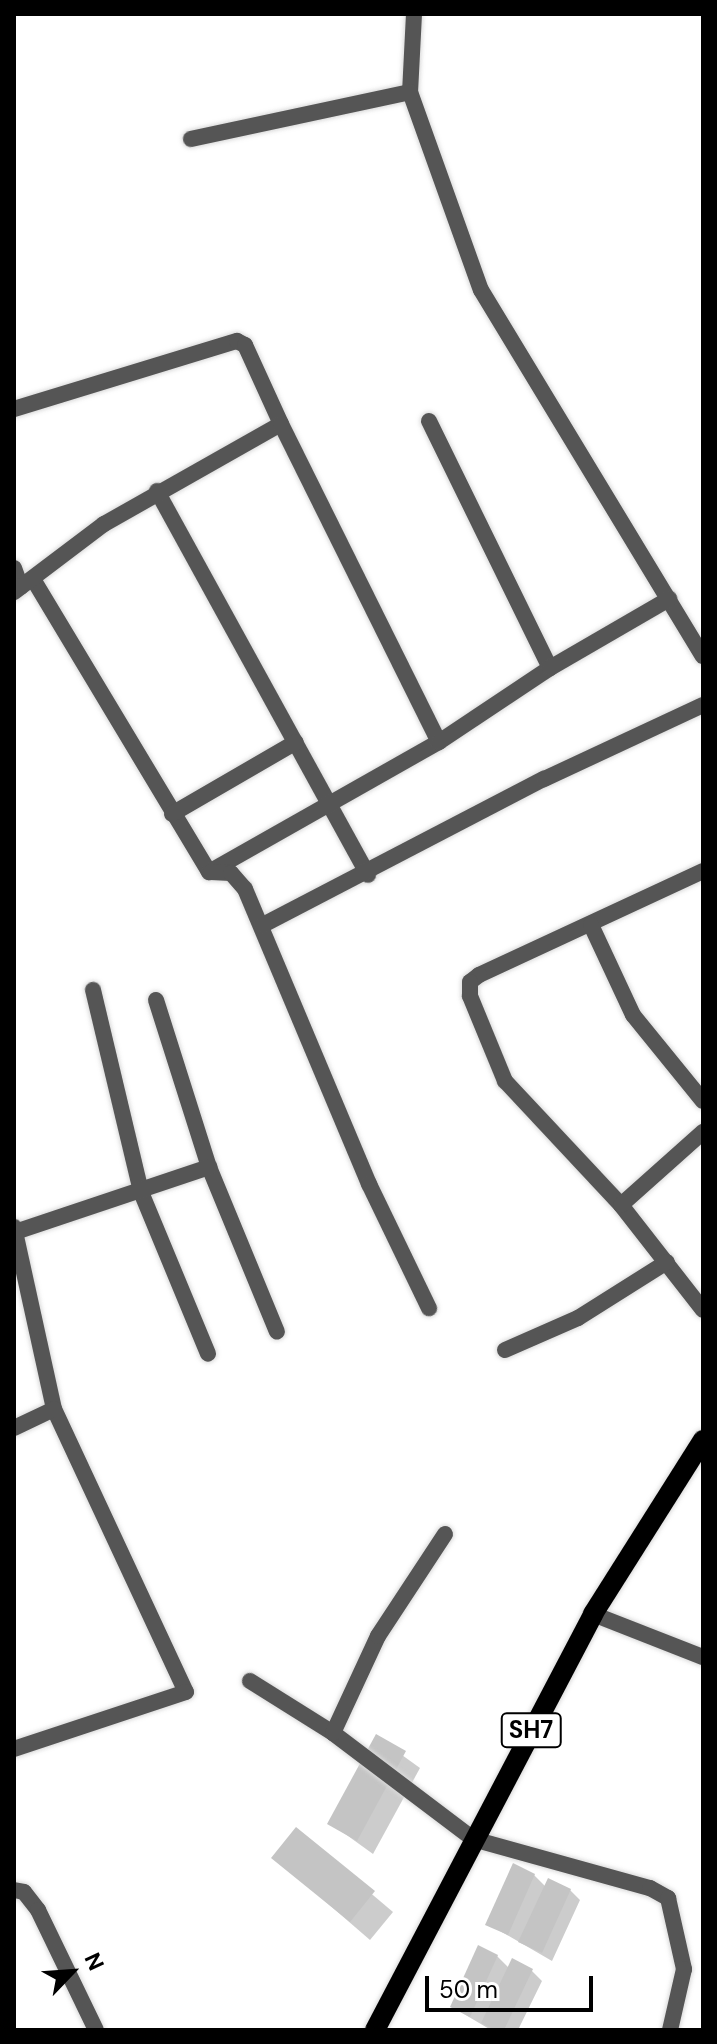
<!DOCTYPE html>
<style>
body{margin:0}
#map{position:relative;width:717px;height:2044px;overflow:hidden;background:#fff;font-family:"DM Sans",sans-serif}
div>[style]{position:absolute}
.shadow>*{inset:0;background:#0003}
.building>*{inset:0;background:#c4c4c4}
.roads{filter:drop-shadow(0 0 2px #dbdbdb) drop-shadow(0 0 2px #dbdbdb)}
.street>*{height:16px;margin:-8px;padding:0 8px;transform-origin:8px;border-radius:8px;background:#555}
.primary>*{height:20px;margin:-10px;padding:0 10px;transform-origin:10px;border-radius:10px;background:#000}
span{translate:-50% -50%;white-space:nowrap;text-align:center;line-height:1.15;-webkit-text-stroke:6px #fff;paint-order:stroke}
.shield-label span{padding:2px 6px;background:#fff;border:2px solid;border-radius:6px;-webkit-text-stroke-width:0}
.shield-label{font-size:24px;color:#000;font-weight:700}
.frame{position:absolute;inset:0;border:16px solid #000;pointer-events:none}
.north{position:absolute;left:32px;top:1932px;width:80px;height:80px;-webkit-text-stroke:6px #fff;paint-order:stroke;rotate:65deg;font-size:22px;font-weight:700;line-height:32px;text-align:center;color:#000}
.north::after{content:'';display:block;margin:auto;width:28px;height:36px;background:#000;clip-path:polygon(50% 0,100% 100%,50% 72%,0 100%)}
.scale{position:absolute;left:425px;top:1976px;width:168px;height:36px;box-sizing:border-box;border:4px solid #000;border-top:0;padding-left:10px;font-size:24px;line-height:28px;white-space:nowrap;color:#000;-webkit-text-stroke:6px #fff;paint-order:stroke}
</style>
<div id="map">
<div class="shadow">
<i style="clip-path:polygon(377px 1737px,420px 1768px,373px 1854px,330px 1823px)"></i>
<i style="clip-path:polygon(296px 1830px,393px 1912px,370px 1940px,274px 1857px)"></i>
<i style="clip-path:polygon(534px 1875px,546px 1887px,570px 1890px,580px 1900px,552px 1961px,488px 1924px)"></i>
<i style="clip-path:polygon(497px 1956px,509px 1968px,532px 1971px,542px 1981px,518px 2030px,491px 2030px,452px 2007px)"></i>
</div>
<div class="building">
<i style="clip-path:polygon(376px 1734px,406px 1751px,357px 1841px,327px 1824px)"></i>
<i style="clip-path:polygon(296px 1827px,375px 1891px,350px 1922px,271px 1858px)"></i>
<i style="clip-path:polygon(513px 1863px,535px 1874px,508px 1935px,485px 1925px)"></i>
<i style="clip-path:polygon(548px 1878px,571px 1889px,542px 1953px,518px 1942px)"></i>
<i style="clip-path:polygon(478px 1945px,498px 1955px,470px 2017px,450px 2007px)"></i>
<i style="clip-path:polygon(512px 1958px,533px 1969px,504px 2030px,495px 2030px,481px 2023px)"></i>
</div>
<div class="roads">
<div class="street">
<i style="left:414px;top:14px;width:78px;rotate:92.9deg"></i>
<i style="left:410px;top:92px;width:210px;rotate:70.3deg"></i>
<i style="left:481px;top:290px;width:428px;rotate:58.8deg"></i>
<i style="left:191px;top:139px;width:224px;rotate:-12.1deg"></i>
<i style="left:14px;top:409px;width:233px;rotate:-17deg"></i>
<i style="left:237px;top:341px;width:9px;rotate:27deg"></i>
<i style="left:245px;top:345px;width:87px;rotate:65.5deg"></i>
<i style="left:429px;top:421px;width:275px;rotate:63.9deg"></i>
<i style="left:157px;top:491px;width:438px;rotate:61.2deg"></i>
<i style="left:14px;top:568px;width:20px;rotate:70deg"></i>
<i style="left:33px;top:579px;width:342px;rotate:59deg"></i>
<i style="left:209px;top:872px;width:264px;rotate:-29.5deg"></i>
<i style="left:14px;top:592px;width:113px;rotate:-37.1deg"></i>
<i style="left:104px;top:524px;width:203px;rotate:-29.5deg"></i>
<i style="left:281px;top:424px;width:355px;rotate:63.6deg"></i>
<i style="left:439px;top:742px;width:133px;rotate:-33.7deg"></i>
<i style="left:550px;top:668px;width:138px;rotate:-30.1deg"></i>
<i style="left:172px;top:814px;width:143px;rotate:-30.1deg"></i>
<i style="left:703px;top:871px;width:247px;rotate:155.1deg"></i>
<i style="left:479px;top:975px;width:11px;rotate:142deg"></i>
<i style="left:470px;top:982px;width:14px;rotate:90deg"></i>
<i style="left:470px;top:996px;width:92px;rotate:67.6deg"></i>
<i style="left:505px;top:1081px;width:170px;rotate:46.9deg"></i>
<i style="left:621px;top:1205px;width:133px;rotate:52deg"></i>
<i style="left:211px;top:872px;width:20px;rotate:3deg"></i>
<i style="left:231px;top:873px;width:21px;rotate:49deg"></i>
<i style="left:245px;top:889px;width:320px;rotate:67.2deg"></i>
<i style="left:369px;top:1184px;width:138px;rotate:64.2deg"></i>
<i style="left:263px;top:925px;width:317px;rotate:-27.5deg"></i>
<i style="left:544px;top:779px;width:175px;rotate:-25deg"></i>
<i style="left:591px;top:925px;width:99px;rotate:65deg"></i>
<i style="left:633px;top:1015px;width:111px;rotate:50.9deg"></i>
<i style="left:93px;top:990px;width:208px;rotate:76.6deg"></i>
<i style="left:141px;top:1192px;width:175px;rotate:67.5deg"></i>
<i style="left:156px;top:1000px;width:175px;rotate:72.4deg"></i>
<i style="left:209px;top:1167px;width:178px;rotate:67.6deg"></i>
<i style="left:621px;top:1205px;width:110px;rotate:-41.7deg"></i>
<i style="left:14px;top:1227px;width:186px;rotate:77.6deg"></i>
<i style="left:54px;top:1409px;width:312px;rotate:65deg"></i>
<i style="left:186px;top:1692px;width:181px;rotate:161.7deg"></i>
<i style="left:15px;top:1232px;width:205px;rotate:-18.5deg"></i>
<i style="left:505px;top:1350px;width:80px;rotate:-23.7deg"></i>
<i style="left:578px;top:1318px;width:105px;rotate:-32.2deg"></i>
<i style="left:14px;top:1428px;width:44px;rotate:-25.4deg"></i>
<i style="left:593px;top:1614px;width:118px;rotate:21.4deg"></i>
<i style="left:250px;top:1681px;width:98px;rotate:32.1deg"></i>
<i style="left:333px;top:1733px;width:176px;rotate:37.1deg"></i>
<i style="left:473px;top:1839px;width:184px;rotate:15.5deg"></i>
<i style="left:650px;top:1888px;width:21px;rotate:29deg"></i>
<i style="left:668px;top:1898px;width:73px;rotate:77.3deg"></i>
<i style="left:684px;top:1969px;width:63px;rotate:102.9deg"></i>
<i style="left:333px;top:1733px;width:107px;rotate:-65.1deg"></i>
<i style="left:378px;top:1636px;width:122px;rotate:-56.7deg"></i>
<i style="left:14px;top:1890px;width:10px;rotate:11deg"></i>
<i style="left:24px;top:1892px;width:23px;rotate:52deg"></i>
<i style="left:38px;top:1910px;width:133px;rotate:64.2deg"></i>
</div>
<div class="primary">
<i style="left:375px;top:2030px;width:470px;rotate:-62.3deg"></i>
<i style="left:593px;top:1614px;width:206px;rotate:-57.7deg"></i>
</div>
</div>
<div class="shield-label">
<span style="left:531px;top:1730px">SH7</span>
</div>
<div class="frame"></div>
<div class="north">N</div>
<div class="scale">50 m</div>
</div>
